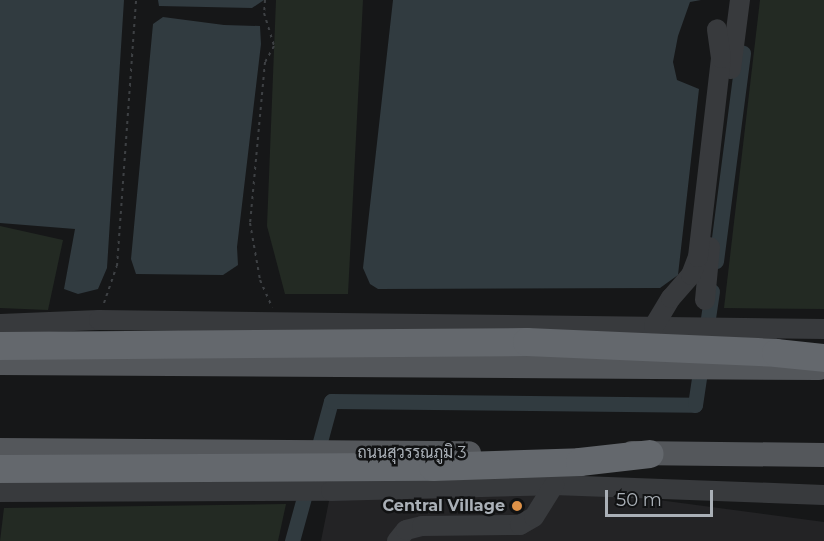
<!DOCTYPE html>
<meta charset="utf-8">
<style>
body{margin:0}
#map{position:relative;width:824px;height:541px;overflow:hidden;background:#161718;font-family:Montserrat,Sarabun,sans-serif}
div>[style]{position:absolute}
.built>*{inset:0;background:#232325}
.green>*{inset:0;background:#232a23}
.water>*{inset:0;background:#313b40}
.canal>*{height:15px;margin:-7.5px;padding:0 7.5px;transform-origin:7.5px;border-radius:7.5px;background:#313b40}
.path>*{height:2px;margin-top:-1px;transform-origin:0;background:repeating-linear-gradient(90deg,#3e4144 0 3px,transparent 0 7.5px)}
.minor>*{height:20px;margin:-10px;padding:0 10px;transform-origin:10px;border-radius:10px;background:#383a3d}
.major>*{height:24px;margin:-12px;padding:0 12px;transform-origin:12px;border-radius:12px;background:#54575b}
.highway>*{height:28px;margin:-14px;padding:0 14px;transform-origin:14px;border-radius:14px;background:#64686d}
.dots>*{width:16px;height:16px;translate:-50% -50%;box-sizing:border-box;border:3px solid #111213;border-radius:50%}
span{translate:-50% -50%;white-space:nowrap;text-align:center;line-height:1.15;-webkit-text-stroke:5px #111213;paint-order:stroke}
.street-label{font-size:16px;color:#aab0b7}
.poi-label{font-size:16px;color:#aab0b7;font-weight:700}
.right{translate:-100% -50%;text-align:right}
.scale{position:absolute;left:605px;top:490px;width:108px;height:27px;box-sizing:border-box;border:3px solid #aab0b7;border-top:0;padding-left:8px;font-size:18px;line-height:21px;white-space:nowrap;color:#aab0b7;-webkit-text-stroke:4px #111213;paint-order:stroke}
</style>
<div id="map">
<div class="built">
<i style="clip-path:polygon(546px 485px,824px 522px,824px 541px,321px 541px,331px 491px)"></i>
</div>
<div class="green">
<i style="clip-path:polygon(276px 0,363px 0,348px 294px,285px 294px,267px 226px)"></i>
<i style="clip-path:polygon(760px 0,824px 0,824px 309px,724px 308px)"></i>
<i style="clip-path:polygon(0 226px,63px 240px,48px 310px,0 308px)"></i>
<i style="clip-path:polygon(286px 504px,278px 541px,0 541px,4px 508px)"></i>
</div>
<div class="water">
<i style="clip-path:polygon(0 0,124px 0,107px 268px,98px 289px,78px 294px,64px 289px,75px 229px,0 223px)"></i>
<i style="clip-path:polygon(158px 0,264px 0,252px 8px,159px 6px)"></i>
<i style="clip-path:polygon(393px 0,701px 0,690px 2px,678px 36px,673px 62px,677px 80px,699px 89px,678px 275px,660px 288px,378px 289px,370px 284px,363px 268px)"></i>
<i style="clip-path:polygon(163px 17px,224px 25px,260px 26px,261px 44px,237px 247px,238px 265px,223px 275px,136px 274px,131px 259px,153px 24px)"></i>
</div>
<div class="canal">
<i style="left:716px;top:261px;width:210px;rotate:-82.6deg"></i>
<i style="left:315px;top:460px;width:61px;rotate:-74.8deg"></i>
<i style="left:331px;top:401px;width:364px;rotate:0.6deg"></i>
<i style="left:695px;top:405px;width:115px;rotate:-81.5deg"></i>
<i style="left:292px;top:541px;width:60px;rotate:-74.6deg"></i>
</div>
<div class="path">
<i style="left:265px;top:0;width:13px;rotate:94deg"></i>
<i style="left:264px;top:13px;width:34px;rotate:73deg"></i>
<i style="left:274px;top:46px;width:18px;rotate:119deg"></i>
<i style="left:265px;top:62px;width:162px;rotate:95.3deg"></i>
<i style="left:250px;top:223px;width:58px;rotate:80deg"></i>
<i style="left:260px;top:280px;width:30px;rotate:66deg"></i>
<i style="left:104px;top:303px;width:39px;rotate:-71deg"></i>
<i style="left:117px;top:266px;width:267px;rotate:-85.9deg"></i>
</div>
<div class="minor">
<i style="left:731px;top:69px;width:70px;rotate:-82.6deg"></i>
<i style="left:705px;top:300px;width:53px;rotate:-84.6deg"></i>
<i style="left:0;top:324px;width:99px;rotate:-2.3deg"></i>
<i style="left:99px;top:320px;width:725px;rotate:0.71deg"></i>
<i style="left:654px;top:326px;width:33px;rotate:-59deg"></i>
<i style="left:671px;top:298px;width:30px;rotate:-49deg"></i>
<i style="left:691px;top:275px;width:19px;rotate:-69deg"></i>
<i style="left:698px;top:257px;width:200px;rotate:-83.4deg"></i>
<i style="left:721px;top:58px;width:29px;rotate:-98deg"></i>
<i style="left:0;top:492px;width:331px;rotate:-0.2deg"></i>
<i style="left:331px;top:491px;width:223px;rotate:-1.5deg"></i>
<i style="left:554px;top:485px;width:270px;rotate:2.1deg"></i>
<i style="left:397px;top:541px;width:14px;rotate:-51deg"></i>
<i style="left:406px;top:530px;width:16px;rotate:-14deg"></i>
<i style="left:422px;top:526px;width:98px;rotate:-0.6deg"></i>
<i style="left:520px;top:525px;width:16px;rotate:-30deg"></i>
<i style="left:534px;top:517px;width:38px;rotate:-58deg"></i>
</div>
<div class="major">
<i style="left:0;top:363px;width:819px;rotate:0.35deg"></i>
<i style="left:0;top:450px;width:469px;rotate:0.4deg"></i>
<i style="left:632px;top:453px;width:192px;rotate:0.6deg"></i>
</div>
<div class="highway">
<i style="left:0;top:346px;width:527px;rotate:-0.43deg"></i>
<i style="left:527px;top:342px;width:249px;rotate:2.5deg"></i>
<i style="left:776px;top:353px;width:48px;rotate:5.9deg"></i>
<i style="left:0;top:469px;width:433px;rotate:-0.3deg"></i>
<i style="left:433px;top:467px;width:147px;rotate:-1.9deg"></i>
<i style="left:580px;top:462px;width:70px;rotate:-6.5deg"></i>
</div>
<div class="dots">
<i style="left:517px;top:506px;background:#df9248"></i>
</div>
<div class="street-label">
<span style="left:412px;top:453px">ถนนสุวรรณภูมิ 3</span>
</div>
<div class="poi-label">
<span class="right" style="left:505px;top:506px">Central Village</span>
</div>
<div class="scale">50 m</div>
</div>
